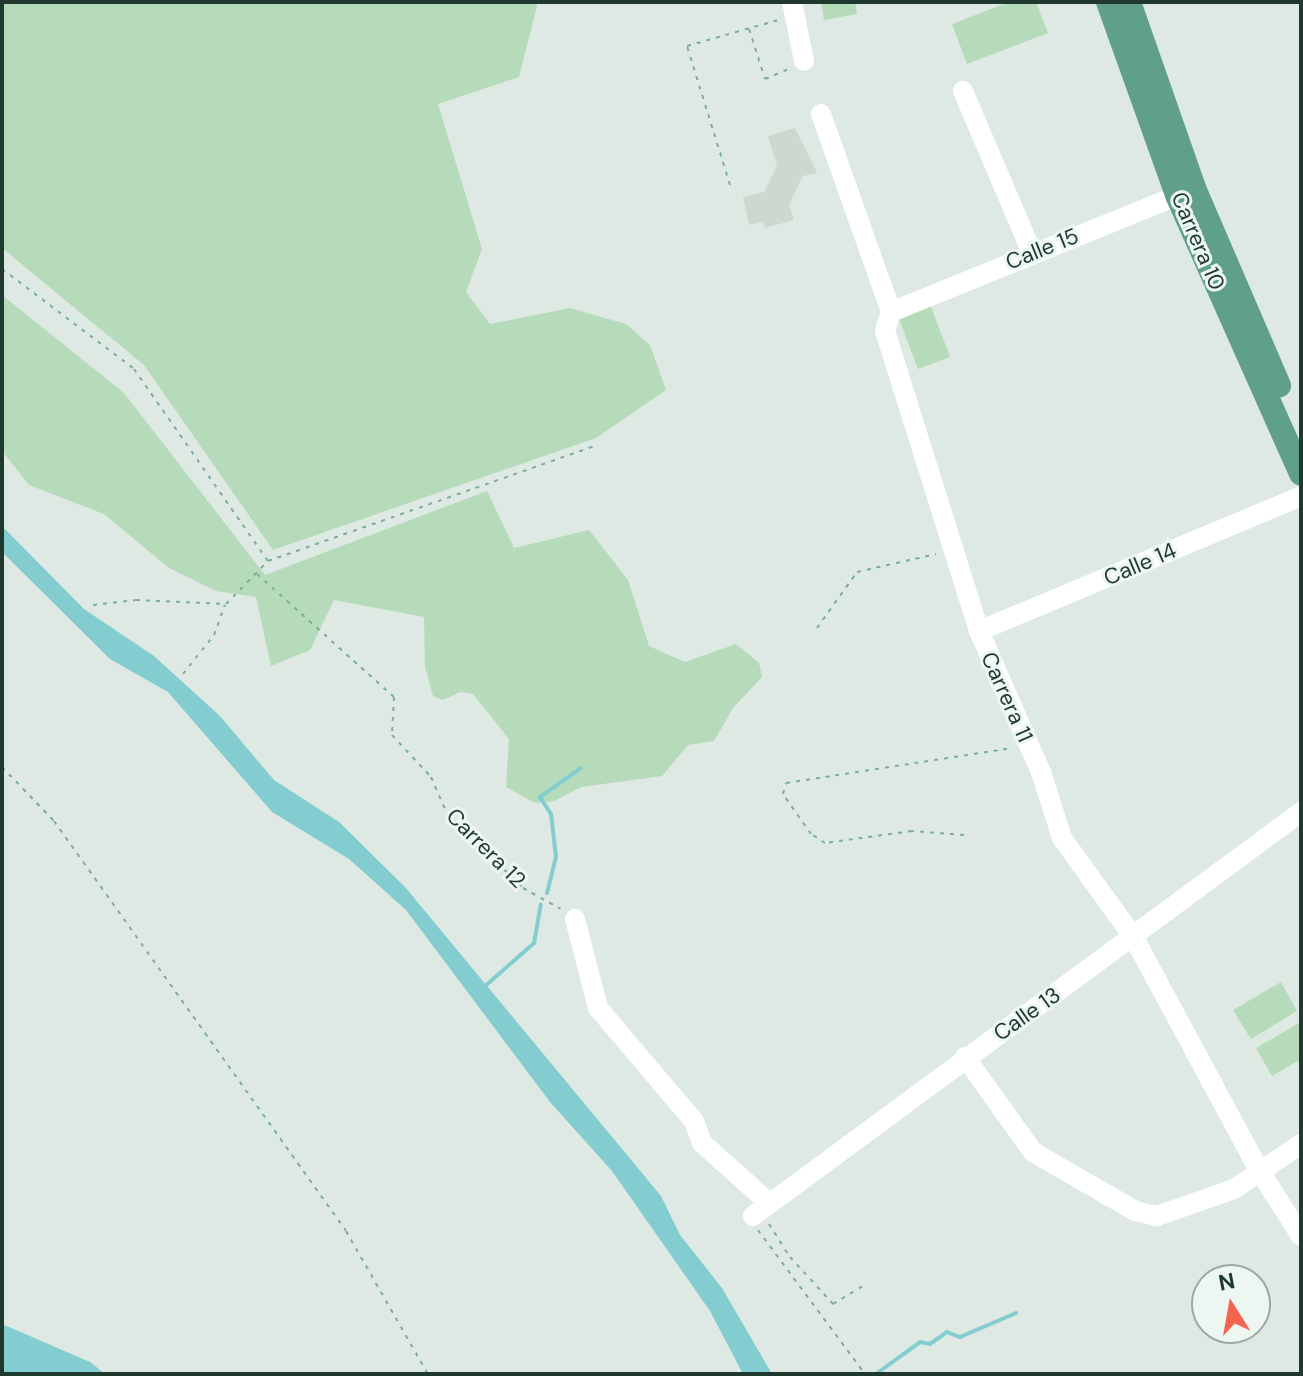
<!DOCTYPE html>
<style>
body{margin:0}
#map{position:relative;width:1303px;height:1376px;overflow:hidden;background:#dde9e2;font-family:"DM Sans",sans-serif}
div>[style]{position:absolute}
.built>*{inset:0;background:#cbd9d1}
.green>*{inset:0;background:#b5dbbb}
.water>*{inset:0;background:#83cdd1}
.stream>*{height:4px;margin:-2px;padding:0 2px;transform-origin:2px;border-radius:2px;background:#83cdd1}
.path>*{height:2px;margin-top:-1px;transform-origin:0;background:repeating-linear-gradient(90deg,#7cae99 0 4px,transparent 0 10px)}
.minor>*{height:20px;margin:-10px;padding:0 10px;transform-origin:10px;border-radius:10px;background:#fff}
.major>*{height:24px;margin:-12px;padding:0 12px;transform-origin:12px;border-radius:12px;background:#60a088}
span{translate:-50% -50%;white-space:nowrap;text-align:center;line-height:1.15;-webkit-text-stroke:6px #edf6f1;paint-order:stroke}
.street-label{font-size:22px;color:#1f392f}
.frame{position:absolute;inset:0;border:4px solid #1f392f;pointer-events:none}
.north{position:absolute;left:1191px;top:1264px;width:80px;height:80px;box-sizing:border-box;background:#edf6f1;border:2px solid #9baaa3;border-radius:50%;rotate:349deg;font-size:22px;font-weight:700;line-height:32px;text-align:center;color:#1f392f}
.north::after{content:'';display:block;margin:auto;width:28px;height:36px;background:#f46550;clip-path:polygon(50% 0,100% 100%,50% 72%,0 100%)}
</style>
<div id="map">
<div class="built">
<i style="clip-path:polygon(795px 128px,817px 173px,803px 176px,789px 205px,794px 220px,765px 228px,763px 222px,749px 225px,743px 197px,764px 192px,777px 166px,768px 136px)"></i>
</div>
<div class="green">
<i style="clip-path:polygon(2px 2px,538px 2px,519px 77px,438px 104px,482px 249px,466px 292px,490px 324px,570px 308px,626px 324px,650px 345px,666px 390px,596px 438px,273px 550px,144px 365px,2px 248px)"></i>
<i style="clip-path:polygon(821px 2px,855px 2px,857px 14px,824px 20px)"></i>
<i style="clip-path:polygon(1009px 2px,1036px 2px,1048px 33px,967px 64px,952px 24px)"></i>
<i style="clip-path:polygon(2px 295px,124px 393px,265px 575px,487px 491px,514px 548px,589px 530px,628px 580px,649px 646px,685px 662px,736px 644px,759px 663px,762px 677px,733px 708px,714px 741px,688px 745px,662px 776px,581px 787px,554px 801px,535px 803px,506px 787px,509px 739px,473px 694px,460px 692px,443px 700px,433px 696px,425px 667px,424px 617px,334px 600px,310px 650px,271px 666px,256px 597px,216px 591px,169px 568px,104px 514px,29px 485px,2px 451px)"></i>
<i style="clip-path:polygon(930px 304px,950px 357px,918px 369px,898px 316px)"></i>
<i style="clip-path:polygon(1281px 982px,1297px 1011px,1251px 1039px,1233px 1010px)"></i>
<i style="clip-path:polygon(1301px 1022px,1301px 1059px,1272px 1076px,1256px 1048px)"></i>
</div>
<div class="water">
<i style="clip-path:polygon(2px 526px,84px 609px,154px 656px,220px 716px,274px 780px,339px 822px,405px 887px,661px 1196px,680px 1235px,722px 1288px,772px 1374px,743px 1374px,710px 1311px,612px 1171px,550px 1102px,406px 910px,349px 859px,272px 812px,168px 692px,110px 659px,2px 552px)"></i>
<i style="clip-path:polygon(2px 1324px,90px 1362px,105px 1374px,2px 1374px)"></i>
</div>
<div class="stream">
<i style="left:547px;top:893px;width:37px;rotate:-76deg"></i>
<i style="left:556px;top:857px;width:43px;rotate:-96.6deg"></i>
<i style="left:551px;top:814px;width:20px;rotate:-123deg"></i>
<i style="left:540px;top:797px;width:50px;rotate:-35.3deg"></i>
<i style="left:484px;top:987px;width:67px;rotate:-41.3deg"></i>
<i style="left:534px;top:943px;width:39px;rotate:-80deg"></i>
<i style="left:876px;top:1374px;width:54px;rotate:-36deg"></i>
<i style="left:920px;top:1342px;width:10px;rotate:11deg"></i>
<i style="left:930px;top:1344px;width:21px;rotate:-35deg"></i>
<i style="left:947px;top:1332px;width:14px;rotate:21deg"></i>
<i style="left:960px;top:1337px;width:61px;rotate:-23.2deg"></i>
</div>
<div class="path">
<i style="left:749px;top:29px;width:52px;rotate:72.3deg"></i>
<i style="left:765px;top:79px;width:25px;rotate:-23deg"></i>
<i style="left:730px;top:185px;width:145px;rotate:-107.2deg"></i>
<i style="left:687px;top:46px;width:95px;rotate:-15.9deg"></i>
<i style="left:2px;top:269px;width:166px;rotate:37.1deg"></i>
<i style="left:134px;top:369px;width:234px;rotate:55.1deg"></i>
<i style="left:268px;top:561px;width:350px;rotate:-19.4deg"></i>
<i style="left:257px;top:574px;width:184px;rotate:41.9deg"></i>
<i style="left:394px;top:697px;width:38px;rotate:93deg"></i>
<i style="left:392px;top:735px;width:57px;rotate:47.1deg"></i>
<i style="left:431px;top:777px;width:40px;rotate:66.6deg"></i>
<i style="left:447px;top:814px;width:106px;rotate:44.2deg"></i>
<i style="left:523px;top:888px;width:43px;rotate:28.9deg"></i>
<i style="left:93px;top:605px;width:43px;rotate:-6.6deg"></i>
<i style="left:136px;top:600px;width:90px;rotate:2.5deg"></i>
<i style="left:226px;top:604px;width:60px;rotate:-45.7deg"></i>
<i style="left:817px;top:628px;width:69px;rotate:-54.5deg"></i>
<i style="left:857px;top:572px;width:81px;rotate:-12.8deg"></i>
<i style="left:183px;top:674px;width:50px;rotate:-51.5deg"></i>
<i style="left:214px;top:635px;width:32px;rotate:-70deg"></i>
<i style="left:2px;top:767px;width:75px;rotate:46.1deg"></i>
<i style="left:54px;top:821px;width:503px;rotate:54.54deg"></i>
<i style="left:346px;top:1231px;width:165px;rotate:60.2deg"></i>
<i style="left:964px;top:835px;width:52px;rotate:-175.6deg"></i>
<i style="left:912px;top:831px;width:88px;rotate:172.1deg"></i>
<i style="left:825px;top:843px;width:17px;rotate:-147deg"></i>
<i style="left:811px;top:834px;width:49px;rotate:-125deg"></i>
<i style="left:783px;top:794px;width:11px;rotate:-75deg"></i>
<i style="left:786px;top:783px;width:229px;rotate:-8.8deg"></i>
<i style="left:769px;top:1224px;width:39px;rotate:58deg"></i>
<i style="left:790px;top:1257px;width:64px;rotate:47.5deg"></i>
<i style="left:833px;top:1304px;width:37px;rotate:-31deg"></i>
<i style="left:758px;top:1230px;width:179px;rotate:53.4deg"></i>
</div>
<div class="minor">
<i style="left:792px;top:2px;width:60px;rotate:78.5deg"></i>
<i style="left:963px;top:91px;width:176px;rotate:66.9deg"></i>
<i style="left:821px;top:114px;width:210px;rotate:70.5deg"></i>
<i style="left:891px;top:312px;width:20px;rotate:108deg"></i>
<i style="left:885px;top:331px;width:314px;rotate:72.6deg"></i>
<i style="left:979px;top:631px;width:154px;rotate:66.3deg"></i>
<i style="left:1041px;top:772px;width:69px;rotate:72.3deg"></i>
<i style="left:1062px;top:838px;width:123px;rotate:54.2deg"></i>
<i style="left:1134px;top:938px;width:264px;rotate:61.7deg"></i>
<i style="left:1259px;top:1170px;width:78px;rotate:57.5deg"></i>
<i style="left:891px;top:312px;width:324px;rotate:-22.1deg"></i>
<i style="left:979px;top:631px;width:349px;rotate:-22.7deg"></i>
<i style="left:575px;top:919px;width:92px;rotate:75.5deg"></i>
<i style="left:598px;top:1008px;width:148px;rotate:49.7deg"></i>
<i style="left:694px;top:1121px;width:23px;rotate:70deg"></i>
<i style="left:702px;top:1143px;width:90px;rotate:41.8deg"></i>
<i style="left:965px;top:1057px;width:117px;rotate:54.4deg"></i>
<i style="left:1033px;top:1152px;width:118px;rotate:30deg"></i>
<i style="left:1135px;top:1211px;width:23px;rotate:13deg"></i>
<i style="left:1157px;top:1216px;width:82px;rotate:-19.3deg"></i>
<i style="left:1234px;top:1189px;width:81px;rotate:-33.9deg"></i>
<i style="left:753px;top:1216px;width:681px;rotate:-36.4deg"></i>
</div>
<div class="major">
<i style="left:1108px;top:2px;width:205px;rotate:70.3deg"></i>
<i style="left:1177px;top:195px;width:305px;rotate:66deg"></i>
<i style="left:1129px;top:2px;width:197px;rotate:70.7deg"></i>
<i style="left:1194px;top:188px;width:215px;rotate:66.7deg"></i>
</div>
<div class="street-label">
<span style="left:1198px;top:241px;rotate:67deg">Carrera 10</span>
<span style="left:1042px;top:249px;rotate:-22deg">Calle 15</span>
<span style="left:1140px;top:564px;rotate:-23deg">Calle 14</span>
<span style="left:1007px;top:697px;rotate:66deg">Carrera 11</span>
<span style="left:486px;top:848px;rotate:45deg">Carrera 12</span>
<span style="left:1027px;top:1014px;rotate:-35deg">Calle 13</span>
</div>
<div class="frame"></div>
<div class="north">N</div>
</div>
